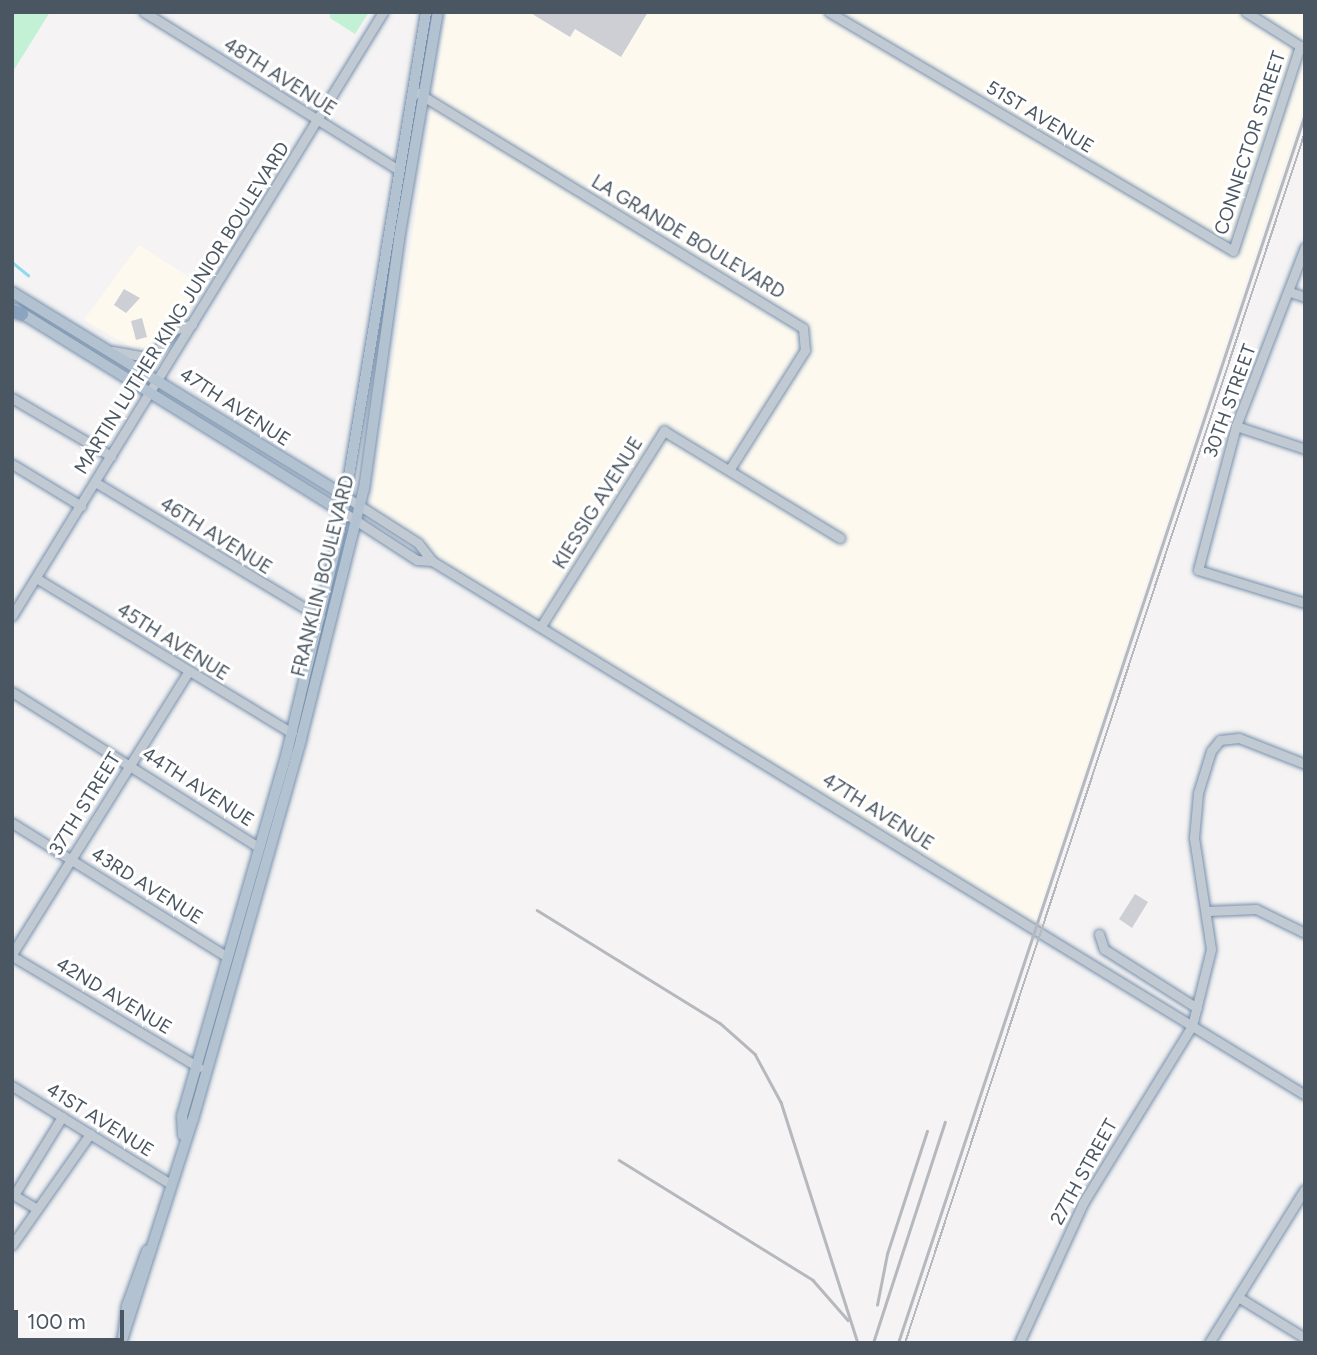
<!DOCTYPE html>
<style>
body{margin:0}
#map{position:relative;width:1317px;height:1355px;overflow:hidden;background:#f5f3f3;font-family:Figtree,sans-serif}
div>[style]{position:absolute}
.commercial>*{inset:0;background:#fdf9ef}
.green>*{inset:0;background:#c3f1d5}
.stream>*{height:2.5px;margin:-1.25px;padding:0 1.25px;transform-origin:1.25px;border-radius:1.25px;background:#90daee}
.building>*{inset:0;background:#cdcfd5}
.roads{filter:drop-shadow(0 0 2px #7690ad) drop-shadow(0 0 2px #7690ad)}
.minor>*{height:9px;margin:-4.5px;padding:0 4.5px;transform-origin:4.5px;border-radius:4.5px;background:#c1cad2}
.major>*{height:10px;margin:-5px;padding:0 5px;transform-origin:5px;border-radius:5px;background:#b3c2d1}
.highway>*{height:12px;margin:-6px;padding:0 6px;transform-origin:6px;border-radius:6px;background:#8ba5c1}
.tram>*{height:2px;margin:-1px;padding:0 1px;transform-origin:1px;border-radius:1px;background:#b5b8bd}
.rail>*{height:2.5px;margin:-1.25px;padding:0 1.25px;transform-origin:1.25px;border-radius:1.25px;background:#b5b8bd}
span{translate:-50% -50%;white-space:nowrap;text-align:center;line-height:1.15;-webkit-text-stroke:6px #fff;paint-order:stroke}
.street-label{font-size:19px;color:#4a5661}
.frame{position:absolute;inset:0;border:14px solid #4a5661;pointer-events:none}
.scale{position:absolute;left:14px;top:1310px;width:110px;height:32px;box-sizing:border-box;border:4px solid #4a5661;border-top:0;padding-left:9px;font-size:21px;line-height:24px;white-space:nowrap;color:#4a5661;-webkit-text-stroke:5px #fff;paint-order:stroke}
</style>
<div id="map">
<div class="commercial">
<i style="clip-path:polygon(446px 12px,1305px 12px,1305px 103px,1033px 927px,370px 516px)"></i>
<i style="clip-path:polygon(139px 245px,200px 284px,161px 346px,145px 355px,84px 320px)"></i>
</div>
<div class="green">
<i style="clip-path:polygon(12px 12px,50px 12px,12px 73px)"></i>
<i style="clip-path:polygon(330px 12px,369px 12px,355px 34px,330px 18px)"></i>
</div>
<div class="stream">
<i style="left:12px;top:262px;width:21px;rotate:39deg"></i>
</div>
<div class="building">
<i style="clip-path:polygon(529px 12px,648px 12px,621px 57px,575px 29px,570px 37px)"></i>
<i style="clip-path:polygon(124px 289px,140px 298px,126px 313px,114px 305px)"></i>
<i style="clip-path:polygon(142px 318px,147px 337px,136px 340px,131px 321px)"></i>
<i style="clip-path:polygon(1135px 894px,1148px 902px,1132px 928px,1119px 919px)"></i>
</div>
<div class="roads">
<div class="minor">
<i style="left:144px;top:12px;width:300px;rotate:31.8deg"></i>
<i style="left:829px;top:12px;width:469px;rotate:30.6deg"></i>
<i style="left:1233px;top:251px;width:216px;rotate:-71.9deg"></i>
<i style="left:1300px;top:46px;width:64px;rotate:-147.8deg"></i>
<i style="left:413px;top:90px;width:457px;rotate:31.4deg"></i>
<i style="left:803px;top:328px;width:22px;rotate:85deg"></i>
<i style="left:805px;top:350px;width:142px;rotate:122.3deg"></i>
<i style="left:1305px;top:247px;width:192px;rotate:111.1deg"></i>
<i style="left:1236px;top:426px;width:149px;rotate:104.8deg"></i>
<i style="left:1198px;top:570px;width:112px;rotate:17.1deg"></i>
<i style="left:1290px;top:292px;width:16px;rotate:18deg"></i>
<i style="left:112px;top:351px;width:39px;rotate:10deg"></i>
<i style="left:150px;top:358px;width:37px;rotate:-49deg"></i>
<i style="left:174px;top:330px;width:19px;rotate:-18deg"></i>
<i style="left:12px;top:398px;width:115px;rotate:30.4deg"></i>
<i style="left:1236px;top:426px;width:73px;rotate:18.4deg"></i>
<i style="left:12px;top:464px;width:81px;rotate:31.3deg"></i>
<i style="left:95px;top:482px;width:262px;rotate:31deg"></i>
<i style="left:346px;top:497px;width:85px;rotate:32.6deg"></i>
<i style="left:418px;top:543px;width:23px;rotate:52deg"></i>
<i style="left:432px;top:561px;width:1023px;rotate:31.45deg"></i>
<i style="left:343px;top:512px;width:88px;rotate:33deg"></i>
<i style="left:417px;top:560px;width:15px;rotate:4deg"></i>
<i style="left:36px;top:578px;width:299px;rotate:31.2deg"></i>
<i style="left:12px;top:616px;width:709px;rotate:-58.44deg"></i>
<i style="left:541px;top:626px;width:231px;rotate:-57.8deg"></i>
<i style="left:664px;top:431px;width:206px;rotate:31.3deg"></i>
<i style="left:12px;top:692px;width:291px;rotate:32.2deg"></i>
<i style="left:12px;top:823px;width:253px;rotate:31.9deg"></i>
<i style="left:1208px;top:911px;width:48px;rotate:-2.4deg"></i>
<i style="left:1256px;top:909px;width:55px;rotate:26.1deg"></i>
<i style="left:1099px;top:934px;width:16px;rotate:72deg"></i>
<i style="left:1104px;top:949px;width:110px;rotate:32.4deg"></i>
<i style="left:12px;top:954px;width:332px;rotate:-58deg"></i>
<i style="left:12px;top:956px;width:217px;rotate:30.8deg"></i>
<i style="left:12px;top:1086px;width:185px;rotate:31.7deg"></i>
<i style="left:12px;top:1194px;width:29px;rotate:31deg"></i>
<i style="left:14px;top:1195px;width:92px;rotate:-58.4deg"></i>
<i style="left:12px;top:1245px;width:136px;rotate:-54.9deg"></i>
<i style="left:1238px;top:1297px;width:79px;rotate:31.5deg"></i>
<i style="left:1019px;top:1343px;width:154px;rotate:-65.4deg"></i>
<i style="left:1083px;top:1203px;width:208px;rotate:-58.4deg"></i>
<i style="left:1192px;top:1026px;width:79px;rotate:-76.1deg"></i>
<i style="left:1211px;top:949px;width:112px;rotate:-98.7deg"></i>
<i style="left:1194px;top:838px;width:45px;rotate:-84.9deg"></i>
<i style="left:1198px;top:793px;width:44px;rotate:-72.8deg"></i>
<i style="left:1211px;top:751px;width:14px;rotate:-51deg"></i>
<i style="left:1220px;top:740px;width:19px;rotate:-6deg"></i>
<i style="left:1239px;top:738px;width:71px;rotate:21.5deg"></i>
<i style="left:1209px;top:1343px;width:181px;rotate:-58.1deg"></i>
</div>
<div class="major">
<i style="left:12px;top:292px;width:392px;rotate:31.5deg"></i>
<i style="left:15px;top:309px;width:386px;rotate:31.8deg"></i>
<i style="left:183px;top:1135px;width:19px;rotate:-93deg"></i>
<i style="left:182px;top:1116px;width:379px;rotate:-73.9deg"></i>
<i style="left:287px;top:752px;width:228px;rotate:-76.6deg"></i>
<i style="left:340px;top:530px;width:525px;rotate:-80.57deg"></i>
<i style="left:123px;top:1337px;width:31px;rotate:-83deg"></i>
<i style="left:127px;top:1306px;width:59px;rotate:-70deg"></i>
<i style="left:121px;top:1343px;width:235px;rotate:-72.2deg"></i>
<i style="left:193px;top:1119px;width:395px;rotate:-74.1deg"></i>
<i style="left:301px;top:739px;width:258px;rotate:-75.9deg"></i>
<i style="left:364px;top:489px;width:252px;rotate:-82deg"></i>
<i style="left:399px;top:239px;width:230px;rotate:-80.3deg"></i>
</div>
<div class="highway">
<i style="left:12px;top:310px;width:11px;rotate:22deg"></i>
</div>
</div>
<div class="tram">
<i style="left:905px;top:1343px;width:1275px;rotate:-71.72deg"></i>
</div>
<div class="rail">
<i style="left:537px;top:910px;width:215px;rotate:31.7deg"></i>
<i style="left:720px;top:1023px;width:47px;rotate:41.5deg"></i>
<i style="left:755px;top:1054px;width:55px;rotate:61.6deg"></i>
<i style="left:781px;top:1102px;width:253px;rotate:72.3deg"></i>
<i style="left:619px;top:1160px;width:228px;rotate:31.7deg"></i>
<i style="left:813px;top:1280px;width:53px;rotate:48.8deg"></i>
<i style="left:877px;top:1305px;width:52px;rotate:-78.9deg"></i>
<i style="left:887px;top:1254px;width:129px;rotate:-72deg"></i>
<i style="left:873px;top:1343px;width:232px;rotate:-72deg"></i>
<i style="left:898px;top:1343px;width:1295px;rotate:-71.68deg"></i>
</div>
<div class="street-label">
<span style="left:280px;top:77px;rotate:32deg">48TH AVENUE</span>
<span style="left:1040px;top:117px;rotate:31deg">51ST AVENUE</span>
<span style="left:1250px;top:143px;rotate:-72deg">CONNECTOR STREET</span>
<span style="left:688px;top:237px;rotate:31deg">LA GRANDE BOULEVARD</span>
<span style="left:182px;top:308px;rotate:-58deg">MARTIN LUTHER KING JUNIOR BOULEVARD</span>
<span style="left:1230px;top:401px;rotate:-70deg">30TH STREET</span>
<span style="left:235px;top:407px;rotate:33deg">47TH AVENUE</span>
<span style="left:598px;top:503px;rotate:-58deg">KIESSIG AVENUE</span>
<span style="left:216px;top:536px;rotate:32deg">46TH AVENUE</span>
<span style="left:323px;top:576px;rotate:-76deg">FRANKLIN BOULEVARD</span>
<span style="left:173px;top:642px;rotate:32deg">45TH AVENUE</span>
<span style="left:198px;top:787px;rotate:33deg">44TH AVENUE</span>
<span style="left:85px;top:804px;rotate:-58deg">37TH STREET</span>
<span style="left:878px;top:812px;rotate:32deg">47TH AVENUE</span>
<span style="left:147px;top:886px;rotate:32deg">43RD AVENUE</span>
<span style="left:114px;top:996px;rotate:31deg">42ND AVENUE</span>
<span style="left:100px;top:1120px;rotate:32deg">41ST AVENUE</span>
<span style="left:1084px;top:1172px;rotate:-61deg">27TH STREET</span>
</div>
<div class="frame"></div>
<div class="scale">100 m</div>
</div>
